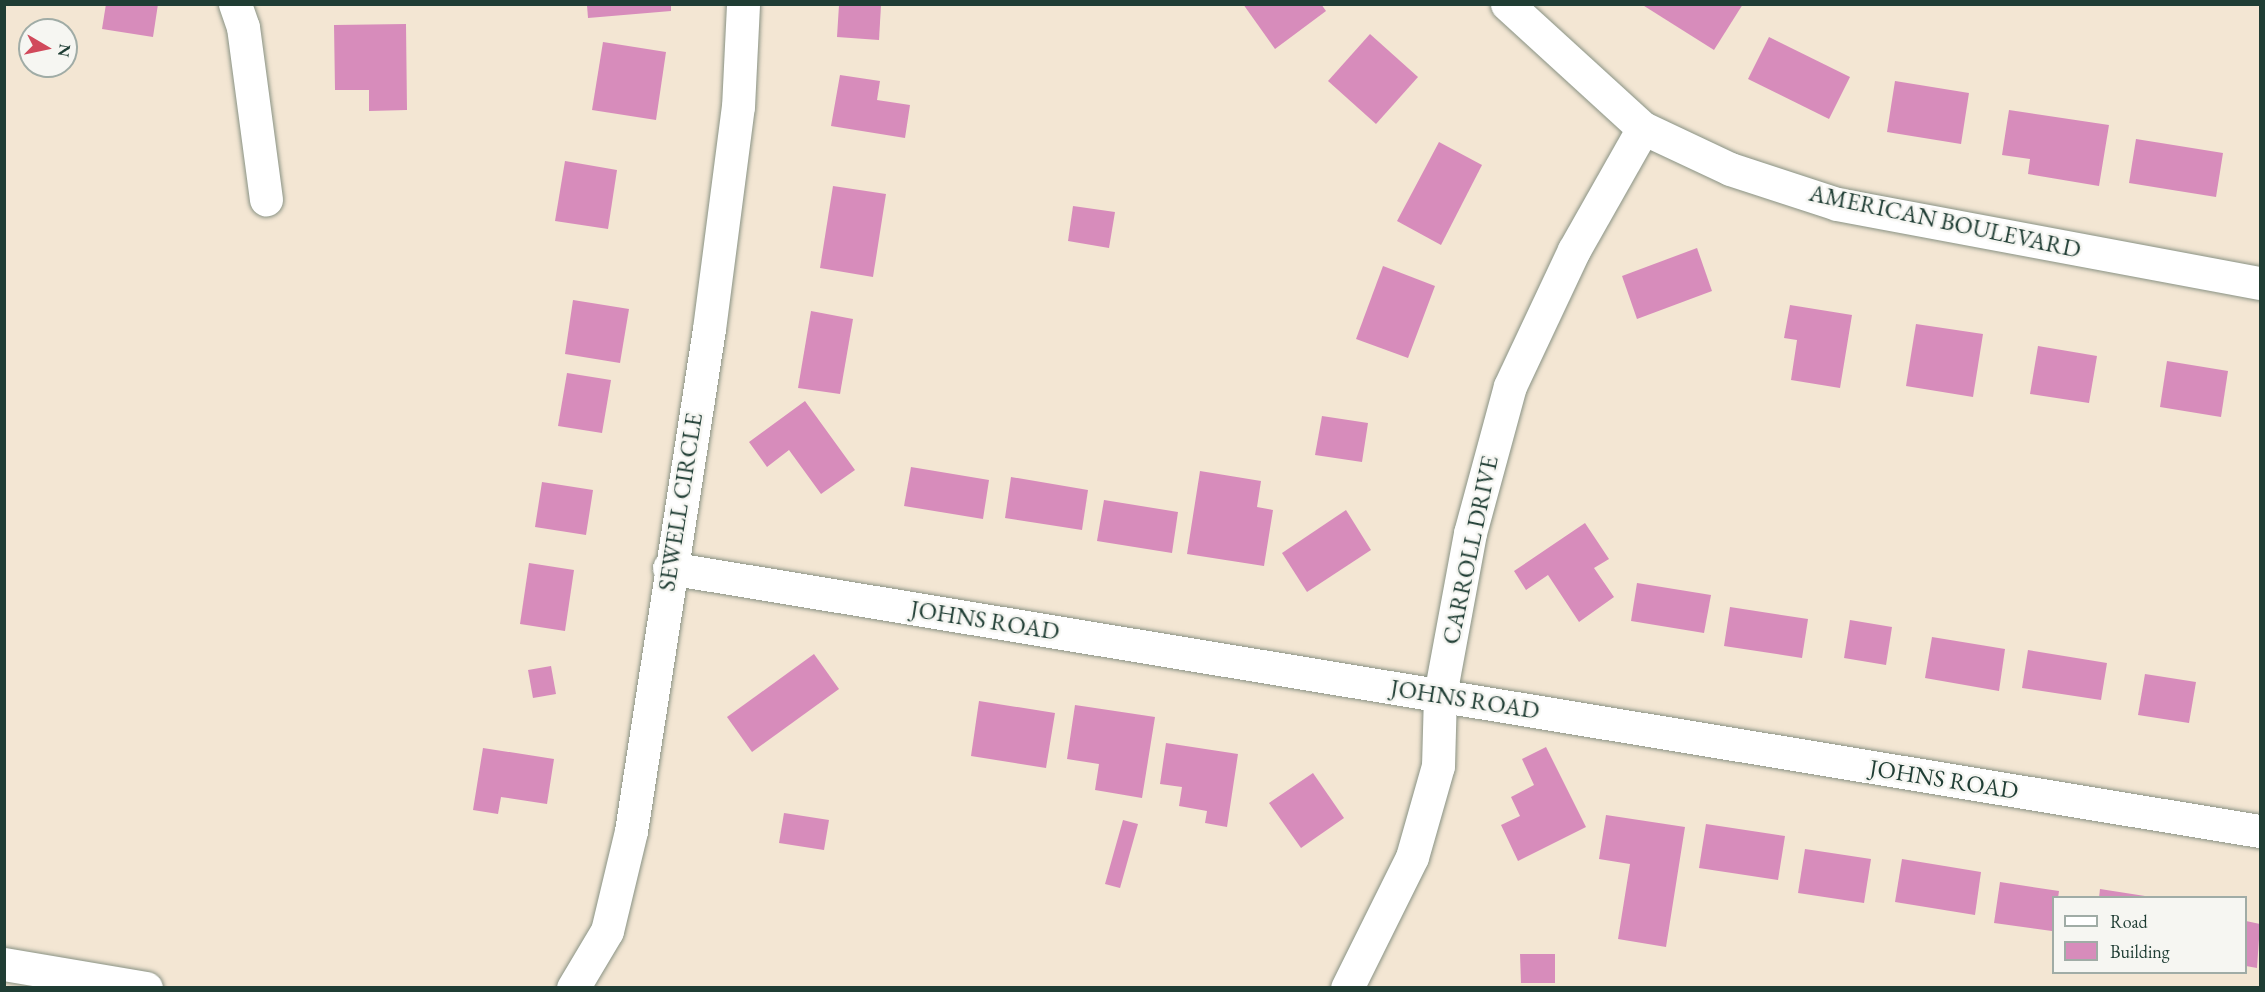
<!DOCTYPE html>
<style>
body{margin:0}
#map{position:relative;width:2265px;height:992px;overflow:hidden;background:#f3e6d3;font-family:"EB Garamond",serif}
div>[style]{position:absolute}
.building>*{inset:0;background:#d78cbb}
.roads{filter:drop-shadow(0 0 2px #899284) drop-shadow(0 0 2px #899284)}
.minor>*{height:33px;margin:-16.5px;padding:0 16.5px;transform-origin:16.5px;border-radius:16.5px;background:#fff}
span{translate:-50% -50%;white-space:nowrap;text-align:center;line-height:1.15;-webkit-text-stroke:5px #f6f6f2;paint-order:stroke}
.street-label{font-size:24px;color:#1f3d34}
.frame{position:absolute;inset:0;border:6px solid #1f3d34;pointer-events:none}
.legend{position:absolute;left:2052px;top:896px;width:195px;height:78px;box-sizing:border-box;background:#f6f6f2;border:2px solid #a0aca6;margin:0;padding:8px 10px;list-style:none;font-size:18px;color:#1f3d34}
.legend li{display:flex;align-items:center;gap:12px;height:30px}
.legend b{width:30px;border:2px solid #a0aca6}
.north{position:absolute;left:18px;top:18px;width:60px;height:60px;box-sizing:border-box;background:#f6f6f2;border:2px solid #a0aca6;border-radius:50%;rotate:99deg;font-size:16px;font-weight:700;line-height:24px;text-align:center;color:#1f3d34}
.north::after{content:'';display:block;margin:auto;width:21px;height:27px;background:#d1495b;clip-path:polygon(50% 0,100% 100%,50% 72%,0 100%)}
</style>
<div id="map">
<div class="building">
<i style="clip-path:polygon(106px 4px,158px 4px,153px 37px,102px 29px)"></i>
<i style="clip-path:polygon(1243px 4px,1321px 4px,1326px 11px,1275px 49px)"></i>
<i style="clip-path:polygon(1641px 4px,1743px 4px,1714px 50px)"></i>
<i style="clip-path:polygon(587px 5px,671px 5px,671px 11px,588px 18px)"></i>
<i style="clip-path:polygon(839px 5px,881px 5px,879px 40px,837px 37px)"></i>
<i style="clip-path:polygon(406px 24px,407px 110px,369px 111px,369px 90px,335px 90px,334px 25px)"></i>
<i style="clip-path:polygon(1370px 34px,1418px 77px,1376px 124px,1328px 81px)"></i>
<i style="clip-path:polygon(1769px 37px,1850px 77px,1829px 119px,1748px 79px)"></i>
<i style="clip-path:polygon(603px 42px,666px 52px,656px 120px,592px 110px)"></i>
<i style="clip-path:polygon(840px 75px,880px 81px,877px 100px,910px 105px,905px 138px,831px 126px)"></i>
<i style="clip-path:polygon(1895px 81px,1969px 93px,1961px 144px,1887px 132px)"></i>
<i style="clip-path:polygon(2009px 110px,2109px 125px,2099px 186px,2028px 174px,2030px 159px,2002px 155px)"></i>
<i style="clip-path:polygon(2136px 139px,2223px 153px,2216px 197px,2129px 183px)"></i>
<i style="clip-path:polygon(1439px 142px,1482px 165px,1441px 245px,1397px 221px)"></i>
<i style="clip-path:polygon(565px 161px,617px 170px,608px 229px,555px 221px)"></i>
<i style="clip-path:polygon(833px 186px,886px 194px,873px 277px,820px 268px)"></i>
<i style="clip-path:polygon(1073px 206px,1115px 212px,1109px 248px,1068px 241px)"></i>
<i style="clip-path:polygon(1697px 248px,1712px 291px,1637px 319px,1622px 276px)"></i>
<i style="clip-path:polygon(1383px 266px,1435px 286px,1408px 358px,1356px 339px)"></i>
<i style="clip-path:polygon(573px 300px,629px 309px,620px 363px,565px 354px)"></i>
<i style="clip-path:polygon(1790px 305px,1852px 315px,1840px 388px,1791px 380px,1797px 340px,1784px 338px)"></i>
<i style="clip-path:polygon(811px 311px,853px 319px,840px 394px,798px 388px)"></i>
<i style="clip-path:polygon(1916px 324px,1983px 334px,1973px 397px,1906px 386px)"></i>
<i style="clip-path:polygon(2038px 346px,2097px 356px,2089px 403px,2030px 394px)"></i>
<i style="clip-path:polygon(2167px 361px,2228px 371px,2221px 417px,2160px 407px)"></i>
<i style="clip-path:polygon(567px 373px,611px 380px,602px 433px,558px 426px)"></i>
<i style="clip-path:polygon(805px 401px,855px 470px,821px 494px,789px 450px,767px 467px,749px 442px)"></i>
<i style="clip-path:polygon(1322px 416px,1368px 423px,1362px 462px,1315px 455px)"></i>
<i style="clip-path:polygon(911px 467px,989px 480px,983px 519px,904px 506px)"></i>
<i style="clip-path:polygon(1200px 471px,1261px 481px,1257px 507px,1273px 510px,1264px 566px,1187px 554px)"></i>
<i style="clip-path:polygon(1011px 477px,1088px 490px,1082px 530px,1005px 518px)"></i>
<i style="clip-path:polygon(542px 482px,593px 490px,586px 535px,535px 527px)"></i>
<i style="clip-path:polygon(1104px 500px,1178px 512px,1172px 553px,1097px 541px)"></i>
<i style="clip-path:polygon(1346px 510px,1371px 550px,1307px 592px,1282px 553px)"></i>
<i style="clip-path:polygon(1585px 523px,1609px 559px,1594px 568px,1614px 597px,1579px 622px,1548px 575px,1526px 590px,1514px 571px)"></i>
<i style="clip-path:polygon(529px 563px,574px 570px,565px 631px,520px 624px)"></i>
<i style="clip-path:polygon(1637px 583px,1711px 595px,1704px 633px,1631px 621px)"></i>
<i style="clip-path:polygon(1730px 607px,1808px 619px,1802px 658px,1724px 646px)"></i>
<i style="clip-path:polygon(1850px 620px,1892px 627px,1886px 665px,1844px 658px)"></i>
<i style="clip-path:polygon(1932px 637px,2005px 649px,1999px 691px,1925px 678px)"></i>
<i style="clip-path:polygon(2028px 650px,2107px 663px,2101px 700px,2022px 688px)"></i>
<i style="clip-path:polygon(814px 654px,839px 689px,752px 752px,727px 717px)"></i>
<i style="clip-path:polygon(551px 666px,556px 694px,533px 698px,528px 670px)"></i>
<i style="clip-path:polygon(2145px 674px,2196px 682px,2189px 723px,2138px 715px)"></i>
<i style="clip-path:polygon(979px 701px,1055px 713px,1046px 768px,971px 756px)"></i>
<i style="clip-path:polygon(1075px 705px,1155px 717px,1142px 798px,1095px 790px,1099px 764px,1067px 759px)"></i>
<i style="clip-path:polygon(1166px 743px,1238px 754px,1227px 827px,1205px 823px,1207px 811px,1179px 806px,1182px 787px,1160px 784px)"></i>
<i style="clip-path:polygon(1546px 747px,1586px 827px,1518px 861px,1501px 825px,1520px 816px,1511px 797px,1534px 785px,1522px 759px)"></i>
<i style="clip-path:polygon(483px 748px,554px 759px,547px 804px,501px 797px,498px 814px,473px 810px)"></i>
<i style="clip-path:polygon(1313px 773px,1344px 818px,1301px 848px,1269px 803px)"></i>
<i style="clip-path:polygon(784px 813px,829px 820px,824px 850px,779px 843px)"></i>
<i style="clip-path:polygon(1606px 815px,1685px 827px,1666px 947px,1618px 939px,1630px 864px,1599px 859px)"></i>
<i style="clip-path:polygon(1123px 820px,1138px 824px,1120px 888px,1105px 884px)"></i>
<i style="clip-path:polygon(1706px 824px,1785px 836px,1778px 880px,1699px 868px)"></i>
<i style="clip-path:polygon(1805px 849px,1871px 859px,1864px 903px,1798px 893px)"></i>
<i style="clip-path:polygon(1902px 859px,1981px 872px,1975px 915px,1895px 902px)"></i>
<i style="clip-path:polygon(2000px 882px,2059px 891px,2058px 898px,2054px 898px,2052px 931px,1994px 923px)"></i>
<i style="clip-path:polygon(2100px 889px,2145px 896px,2144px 898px,2099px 898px)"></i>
<i style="clip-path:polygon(2246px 921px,2260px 924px,2257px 968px,2246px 966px)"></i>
<i style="clip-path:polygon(1520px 954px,1555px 954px,1555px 983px,1521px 983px)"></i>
</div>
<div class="roads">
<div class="minor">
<i style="left:235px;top:4px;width:24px;rotate:71deg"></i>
<i style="left:243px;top:27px;width:174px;rotate:82.4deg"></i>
<i style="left:1507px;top:4px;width:184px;rotate:42.4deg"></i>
<i style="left:1643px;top:128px;width:96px;rotate:25.2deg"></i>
<i style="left:1730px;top:169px;width:113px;rotate:18.1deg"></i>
<i style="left:1837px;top:204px;width:430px;rotate:10.6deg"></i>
<i style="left:669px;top:568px;width:1613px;rotate:9.39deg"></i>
<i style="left:4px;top:964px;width:144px;rotate:9.6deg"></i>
<i style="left:573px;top:988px;width:66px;rotate:-59.2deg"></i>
<i style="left:607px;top:931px;width:103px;rotate:-76.5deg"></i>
<i style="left:631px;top:831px;width:508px;rotate:-81.17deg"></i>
<i style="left:709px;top:329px;width:224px;rotate:-82.6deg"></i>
<i style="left:738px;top:107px;width:103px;rotate:-87.2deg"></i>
<i style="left:1347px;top:988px;width:146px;rotate:-63.6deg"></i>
<i style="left:1412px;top:857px;width:95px;rotate:-74.1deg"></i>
<i style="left:1438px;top:766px;width:71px;rotate:-88.4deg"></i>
<i style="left:1440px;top:695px;width:165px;rotate:-79.5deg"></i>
<i style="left:1470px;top:533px;width:152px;rotate:-74.8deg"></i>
<i style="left:1510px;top:386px;width:150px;rotate:-64.8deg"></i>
<i style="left:1574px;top:250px;width:140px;rotate:-60.5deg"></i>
</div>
</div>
<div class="street-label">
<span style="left:1945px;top:221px;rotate:12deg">AMERICAN BOULEVARD</span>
<span style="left:680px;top:502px;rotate:-81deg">SEWELL CIRCLE</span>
<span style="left:1470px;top:550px;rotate:-78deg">CARROLL DRIVE</span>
<span style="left:985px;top:620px;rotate:9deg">JOHNS ROAD</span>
<span style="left:1465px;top:699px;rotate:9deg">JOHNS ROAD</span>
<span style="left:1944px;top:779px;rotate:9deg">JOHNS ROAD</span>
</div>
<div class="frame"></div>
<ul class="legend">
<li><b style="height:8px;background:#fff"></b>Road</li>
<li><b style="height:16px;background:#d78cbb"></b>Building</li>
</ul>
<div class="north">N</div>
</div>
